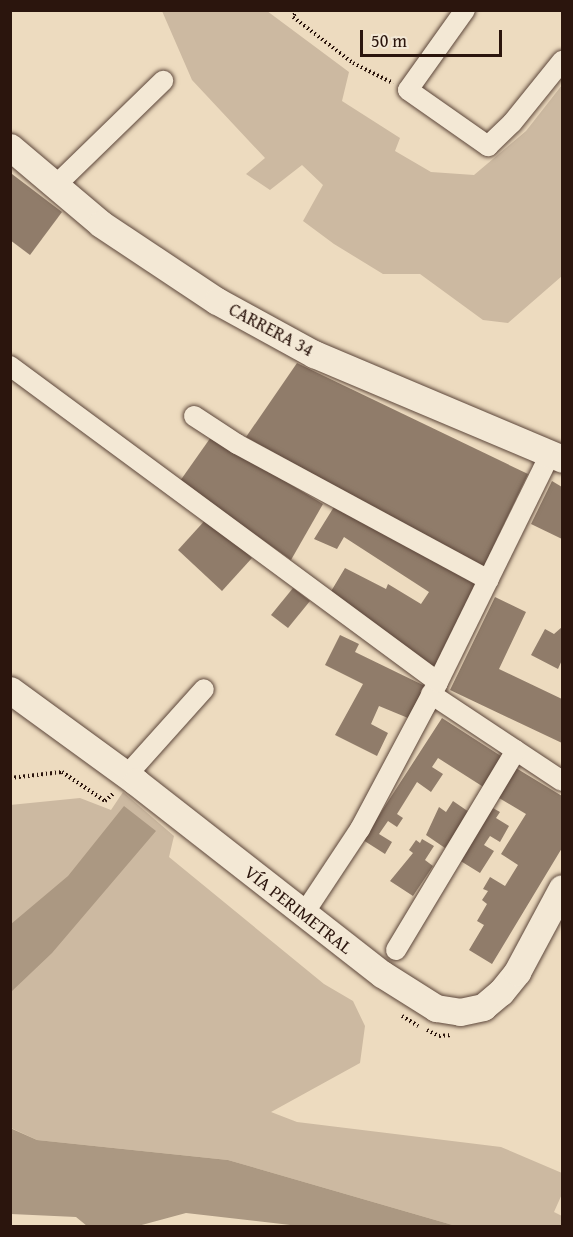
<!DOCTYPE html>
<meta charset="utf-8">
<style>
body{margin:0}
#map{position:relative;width:573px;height:1237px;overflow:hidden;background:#eddbbf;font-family:"Gentium Book Plus",serif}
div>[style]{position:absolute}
.green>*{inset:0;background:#ccb9a1}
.water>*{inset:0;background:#ab9882}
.building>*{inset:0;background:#907c6a}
.path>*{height:4px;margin-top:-2px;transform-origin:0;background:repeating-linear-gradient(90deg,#2b150d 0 1.5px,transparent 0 4.5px)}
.roads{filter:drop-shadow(0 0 2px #5c463a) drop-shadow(0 0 2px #5c463a)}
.street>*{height:20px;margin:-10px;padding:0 10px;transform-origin:10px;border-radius:10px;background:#f3e8d5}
.secondary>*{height:27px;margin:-13.5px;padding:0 13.5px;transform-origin:13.5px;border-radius:13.5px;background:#f3e8d5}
span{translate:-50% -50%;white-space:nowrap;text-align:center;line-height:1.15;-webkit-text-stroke:4.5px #f3e8d5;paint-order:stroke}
.street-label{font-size:18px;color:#2b150d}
.frame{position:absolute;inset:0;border:12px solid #2b150d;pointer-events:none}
.scale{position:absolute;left:360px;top:30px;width:142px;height:27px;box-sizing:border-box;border:3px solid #2b150d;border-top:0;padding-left:8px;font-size:18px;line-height:21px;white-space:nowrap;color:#2b150d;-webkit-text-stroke:4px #f3e8d5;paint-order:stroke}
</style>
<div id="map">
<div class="green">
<i style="clip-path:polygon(162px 11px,267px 11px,349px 72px,342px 101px,400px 138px,395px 151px,431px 172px,474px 175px,526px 131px,562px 85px,562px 276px,508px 323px,483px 320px,420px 274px,383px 274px,334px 244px,303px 221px,323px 185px,302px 165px,270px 190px,246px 174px,265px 158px,192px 80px)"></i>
<i style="clip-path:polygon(123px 792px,174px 836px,169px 857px,324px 984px,353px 1001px,365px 1026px,360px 1063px,271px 1112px,297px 1122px,501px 1147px,562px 1173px,562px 1194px,554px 1212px,562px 1216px,562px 1226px,456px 1226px,228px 1160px,37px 1140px,11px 1128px,10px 805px,80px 798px,111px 810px)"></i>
</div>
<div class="water">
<i style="clip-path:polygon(124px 806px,156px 831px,52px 953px,11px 992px,11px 924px,68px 876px)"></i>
<i style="clip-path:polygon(10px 1128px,37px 1140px,228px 1160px,456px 1226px,299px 1226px,186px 1213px,138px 1226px,87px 1226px,76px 1217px,11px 1214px)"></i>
</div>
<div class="building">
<i style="clip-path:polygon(12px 174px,62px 212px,30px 255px,10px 240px)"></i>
<i style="clip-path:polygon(297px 363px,528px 474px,483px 568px,246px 437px)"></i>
<i style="clip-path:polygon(211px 437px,323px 504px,291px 560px,180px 481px)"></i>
<i style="clip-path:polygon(552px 481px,562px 487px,562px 539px,531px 524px)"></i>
<i style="clip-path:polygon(337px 502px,478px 582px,433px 670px,330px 593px,345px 568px,386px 589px,388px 584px,421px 604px,429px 592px,344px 537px,337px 549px,314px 539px)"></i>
<i style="clip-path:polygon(208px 517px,252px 558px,222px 591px,178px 550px)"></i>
<i style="clip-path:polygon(293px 588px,310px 601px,288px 628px,271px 615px)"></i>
<i style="clip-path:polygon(495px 597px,526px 612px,499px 669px,562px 699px,562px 743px,450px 690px)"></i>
<i style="clip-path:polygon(562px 627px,562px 660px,558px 669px,531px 655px,545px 629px,554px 634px)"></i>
<i style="clip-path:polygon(340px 635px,359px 644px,355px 652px,425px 686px,408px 718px,379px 706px,371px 724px,388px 733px,377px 756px,335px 735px,363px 684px,325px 665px)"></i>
<i style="clip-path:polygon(442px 718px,504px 758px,485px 788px,438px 758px,432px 767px,443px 774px,431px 792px,417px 782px,397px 814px,403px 818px,397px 827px,388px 821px,379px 834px,392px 842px,385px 854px,363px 840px)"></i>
<i style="clip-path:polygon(511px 765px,562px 796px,562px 848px,492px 964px,469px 950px,484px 925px,477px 921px,487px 904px,482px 900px,488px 891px,483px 889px,490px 877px,505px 886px,518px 865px,501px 854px,526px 814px,494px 795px)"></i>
<i style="clip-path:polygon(453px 801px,469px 812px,445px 848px,426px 835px,439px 807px,446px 812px)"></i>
<i style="clip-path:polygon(491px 807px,500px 812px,496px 818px,509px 826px,500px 842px,490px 836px,484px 845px,494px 851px,480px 873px,459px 860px)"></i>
<i style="clip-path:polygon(422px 839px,434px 846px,425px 860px,433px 866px,413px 896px,390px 881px,413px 853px,409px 850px,416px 840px,420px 843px)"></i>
</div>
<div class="path">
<i style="left:297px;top:10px;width:8px;rotate:120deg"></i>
<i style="left:293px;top:17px;width:76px;rotate:37.5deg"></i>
<i style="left:353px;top:63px;width:45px;rotate:26.6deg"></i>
<i style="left:10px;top:778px;width:52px;rotate:-6.6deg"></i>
<i style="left:62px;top:772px;width:52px;rotate:34deg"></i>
<i style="left:105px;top:801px;width:12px;rotate:-42deg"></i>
<i style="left:402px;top:1016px;width:19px;rotate:32deg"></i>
<i style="left:427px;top:1030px;width:13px;rotate:27deg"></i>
<i style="left:439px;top:1036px;width:13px;rotate:-4deg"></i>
</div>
<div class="roads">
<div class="street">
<i style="left:465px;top:10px;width:98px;rotate:125.5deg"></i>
<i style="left:408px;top:90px;width:98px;rotate:35deg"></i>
<i style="left:488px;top:146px;width:33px;rotate:-44deg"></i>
<i style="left:512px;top:123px;width:80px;rotate:-51.1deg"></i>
<i style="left:55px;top:186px;width:151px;rotate:-44.2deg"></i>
<i style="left:10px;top:366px;width:532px;rotate:36.44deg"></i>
<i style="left:194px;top:416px;width:51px;rotate:33.1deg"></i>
<i style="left:237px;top:444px;width:286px;rotate:28.4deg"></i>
<i style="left:431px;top:694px;width:157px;rotate:33.6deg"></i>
<i style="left:135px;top:766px;width:103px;rotate:-48.1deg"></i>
<i style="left:303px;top:915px;width:103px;rotate:-56.5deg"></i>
<i style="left:360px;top:829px;width:166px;rotate:-62deg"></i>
<i style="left:438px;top:682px;width:254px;rotate:-63.8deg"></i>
<i style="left:396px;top:950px;width:233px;rotate:-59deg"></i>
</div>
<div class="secondary">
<i style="left:10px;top:147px;width:119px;rotate:40.2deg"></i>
<i style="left:101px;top:224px;width:139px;rotate:33.6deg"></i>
<i style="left:217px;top:301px;width:111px;rotate:28.7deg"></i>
<i style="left:314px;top:354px;width:269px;rotate:22.9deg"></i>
<i style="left:10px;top:690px;width:156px;rotate:36.1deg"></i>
<i style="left:136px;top:782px;width:312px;rotate:38deg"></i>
<i style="left:382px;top:974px;width:64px;rotate:32.2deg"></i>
<i style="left:436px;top:1008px;width:24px;rotate:9deg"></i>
<i style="left:460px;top:1012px;width:24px;rotate:-12deg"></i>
<i style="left:483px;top:1007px;width:23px;rotate:-40deg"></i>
<i style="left:501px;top:992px;width:26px;rotate:-51deg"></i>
<i style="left:517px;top:972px;width:95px;rotate:-61.8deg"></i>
</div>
</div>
<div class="street-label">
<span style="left:271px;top:330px;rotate:28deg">CARRERA 34</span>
<span style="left:298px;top:910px;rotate:38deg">VÍA PERIMETRAL</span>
</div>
<div class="frame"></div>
<div class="scale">50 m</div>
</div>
